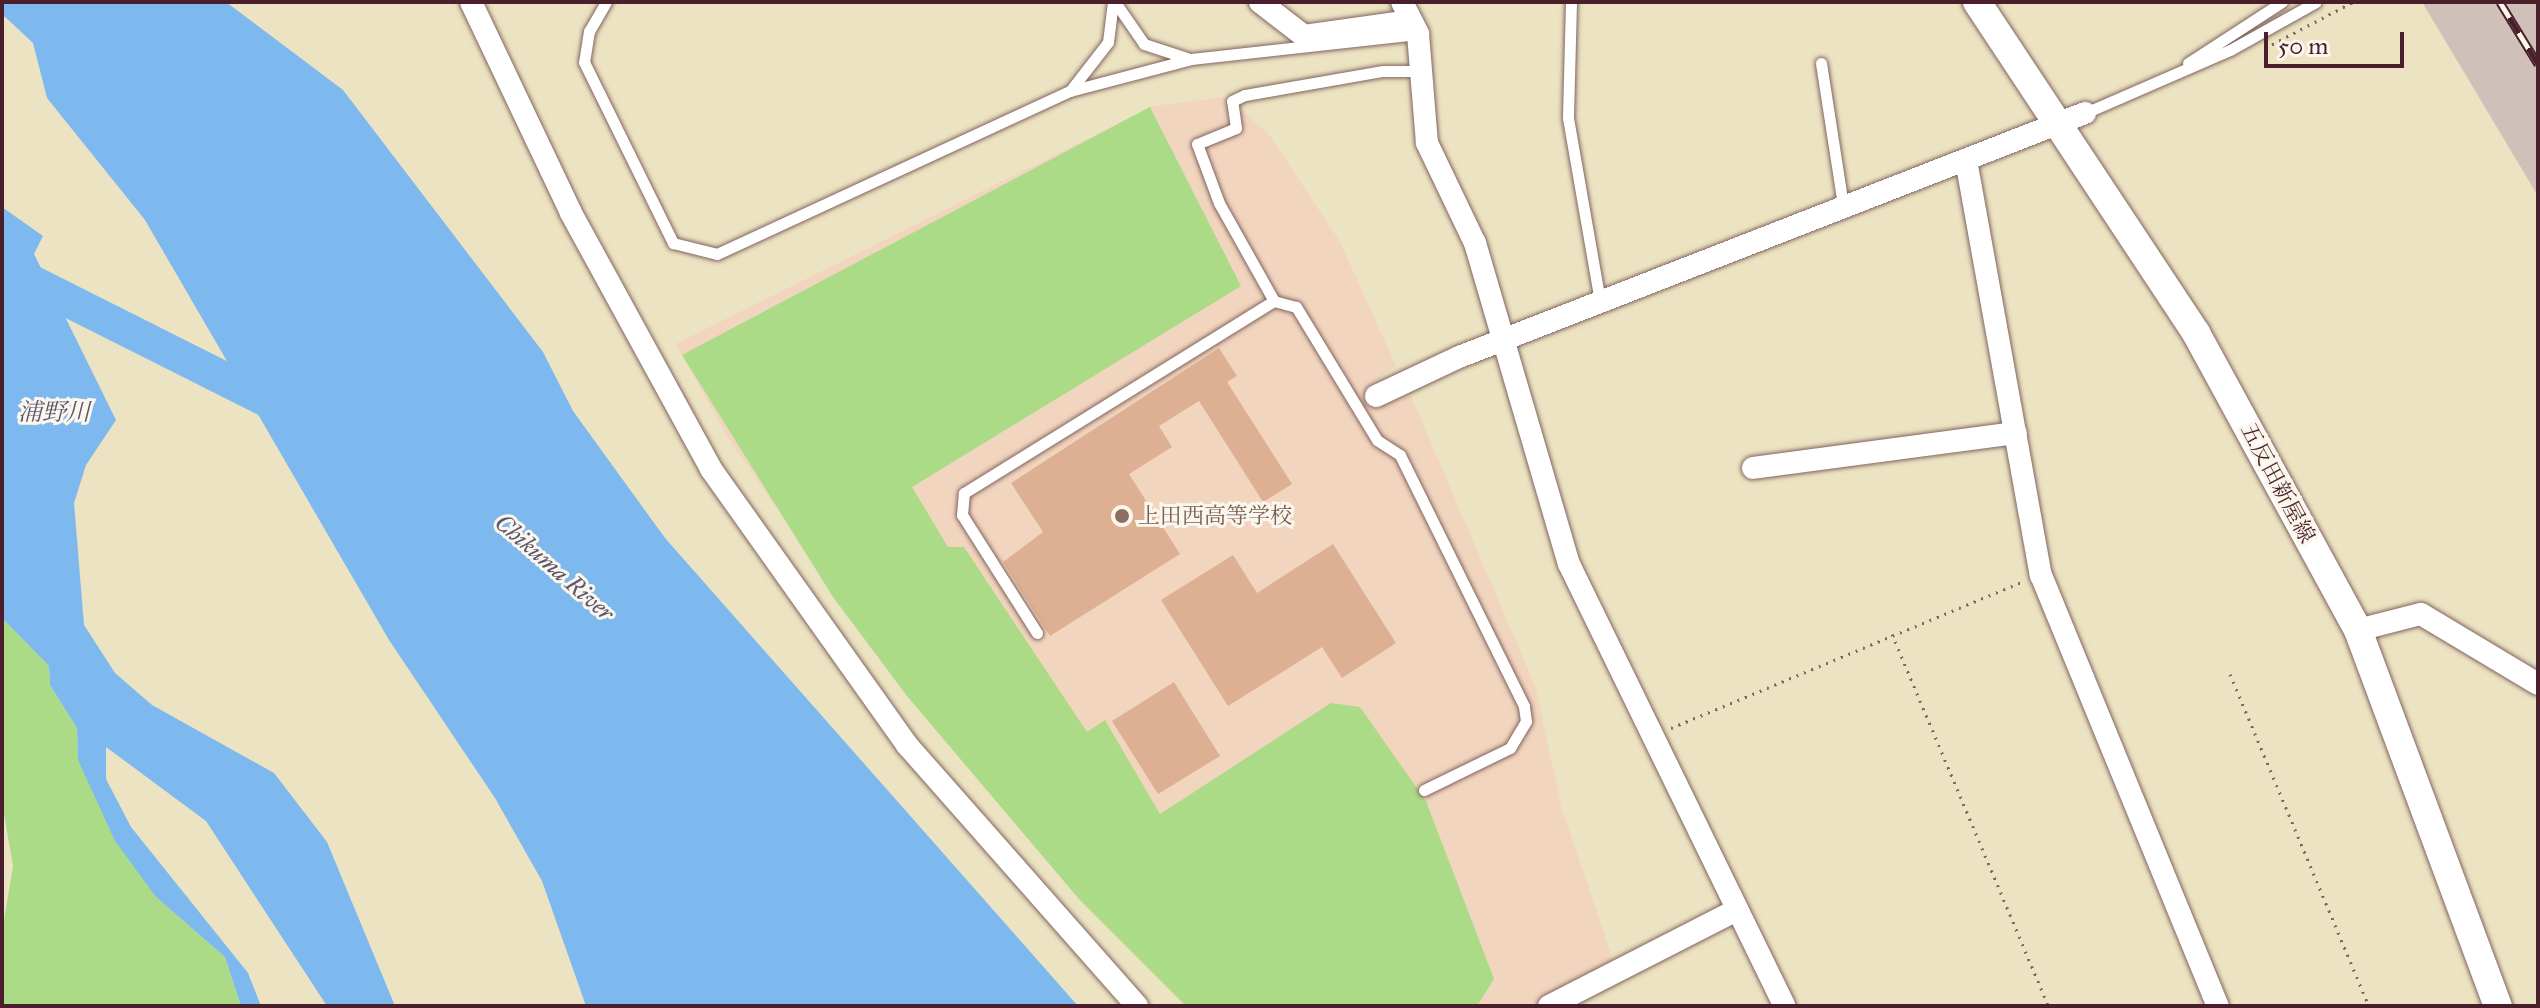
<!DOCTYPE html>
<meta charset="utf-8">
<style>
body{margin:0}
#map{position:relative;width:2540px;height:1008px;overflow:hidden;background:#ebe3c1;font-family:"IM FELL Great Primer","Noto Serif JP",serif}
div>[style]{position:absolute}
.built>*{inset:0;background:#f2d5be}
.industrial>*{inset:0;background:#cfc1ba}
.green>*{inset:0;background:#acdb88}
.water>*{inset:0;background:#7db8ef}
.river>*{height:34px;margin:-17px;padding:0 17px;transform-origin:17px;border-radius:17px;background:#7db8ef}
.building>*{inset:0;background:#deb093}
.path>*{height:3px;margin-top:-1.5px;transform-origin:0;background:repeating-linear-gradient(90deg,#826460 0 2px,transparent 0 8px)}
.roads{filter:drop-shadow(0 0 2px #826460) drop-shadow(0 0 2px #826460)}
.service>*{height:11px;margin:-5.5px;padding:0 5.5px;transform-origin:5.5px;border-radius:5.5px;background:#fff}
.minor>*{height:22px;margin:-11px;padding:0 11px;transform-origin:11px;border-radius:11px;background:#fff}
.tertiary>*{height:28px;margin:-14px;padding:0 14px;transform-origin:14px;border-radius:14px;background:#fff}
.rail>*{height:9px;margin-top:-4.5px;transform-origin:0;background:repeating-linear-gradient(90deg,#fbf7ec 0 18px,#4a1f2b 0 36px);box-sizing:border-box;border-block:2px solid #4a1f2b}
.dots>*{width:22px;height:22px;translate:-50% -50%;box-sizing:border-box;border:4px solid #fbf7ec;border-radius:50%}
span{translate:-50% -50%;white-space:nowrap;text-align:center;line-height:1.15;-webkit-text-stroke:6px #fbf7ec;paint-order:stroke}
.street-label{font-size:22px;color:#4a1f2b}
.education-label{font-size:22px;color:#785e54}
.left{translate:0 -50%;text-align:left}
.water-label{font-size:24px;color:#5c5570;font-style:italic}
.frame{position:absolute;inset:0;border:4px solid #4a1f2b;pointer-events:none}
.scale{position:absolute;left:2264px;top:32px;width:140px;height:36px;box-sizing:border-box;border:4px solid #4a1f2b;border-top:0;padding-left:10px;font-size:24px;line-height:28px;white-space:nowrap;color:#4a1f2b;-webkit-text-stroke:6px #fbf7ec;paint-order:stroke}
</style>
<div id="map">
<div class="built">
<i style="clip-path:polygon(1225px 97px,1268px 133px,1340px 242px,1396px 366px,1370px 385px,1382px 405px,1411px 396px,1536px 688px,1561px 806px,1614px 963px,1532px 1006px,1186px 1006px,1079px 899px,907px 696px,726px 435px,676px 344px,1153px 106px)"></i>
</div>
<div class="industrial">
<i style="clip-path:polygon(2423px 2px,2538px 2px,2538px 196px,2422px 2px)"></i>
</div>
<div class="green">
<i style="clip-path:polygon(1150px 107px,1241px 286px,912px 487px,948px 547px,964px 547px,1087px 732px,1105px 720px,1160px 814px,1331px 703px,1360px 707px,1426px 801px,1494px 979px,1477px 1006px,1186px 1006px,1079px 899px,907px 696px,833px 597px,682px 355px)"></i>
<i style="clip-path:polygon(2px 618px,49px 666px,50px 685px,77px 728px,78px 760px,156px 897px,225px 957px,241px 1006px,2px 1006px,2px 933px,13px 866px,2px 803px)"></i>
</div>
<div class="water">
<i style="clip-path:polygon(2px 2px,226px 2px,343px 90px,543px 352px,573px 411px,665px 538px,1078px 1006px,586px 1006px,542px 881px,495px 798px,389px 640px,145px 220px,47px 98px,33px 43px,2px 14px)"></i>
<i style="clip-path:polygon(2px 207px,43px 236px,34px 254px,116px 420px,86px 465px,74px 503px,84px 625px,115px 673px,152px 705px,274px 773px,327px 842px,395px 1006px,327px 1006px,206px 821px,106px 747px,106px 779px,131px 827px,248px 973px,261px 1006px,241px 1006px,225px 957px,156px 897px,115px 841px,78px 760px,77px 728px,50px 685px,49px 666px,2px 618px)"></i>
</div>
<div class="river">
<i style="left:2px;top:267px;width:313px;rotate:26.7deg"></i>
</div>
<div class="building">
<i style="clip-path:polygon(1219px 348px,1237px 376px,1227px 382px,1292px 484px,1263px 502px,1199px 401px,1159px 426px,1172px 447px,1129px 474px,1180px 554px,1050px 636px,1003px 562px,1043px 532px,1011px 483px)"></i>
<i style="clip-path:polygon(1333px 544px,1396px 643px,1342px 678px,1322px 647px,1228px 706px,1161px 600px,1233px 555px,1257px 593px)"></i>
<i style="clip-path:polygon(1174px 682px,1220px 756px,1158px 794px,1112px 721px)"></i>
</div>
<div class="path">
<i style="left:2265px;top:48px;width:99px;rotate:-27.6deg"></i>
<i style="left:1892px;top:634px;width:403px;rotate:67.2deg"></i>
<i style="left:2230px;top:674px;width:360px;rotate:67.3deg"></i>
<i style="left:1671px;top:728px;width:380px;rotate:-22.6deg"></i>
</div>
<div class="roads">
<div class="service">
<i style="left:606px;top:2px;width:34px;rotate:120deg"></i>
<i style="left:589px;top:31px;width:31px;rotate:99deg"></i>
<i style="left:584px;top:62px;width:202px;rotate:63.8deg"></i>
<i style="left:673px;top:243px;width:45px;rotate:14deg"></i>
<i style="left:717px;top:254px;width:389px;rotate:-24.8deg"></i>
<i style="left:1070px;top:91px;width:125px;rotate:-14.8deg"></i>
<i style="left:1191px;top:59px;width:228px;rotate:-6.3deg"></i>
<i style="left:1115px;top:2px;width:51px;rotate:55.4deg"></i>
<i style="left:1144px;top:44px;width:45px;rotate:18deg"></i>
<i style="left:1571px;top:2px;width:116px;rotate:91.5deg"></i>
<i style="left:1568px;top:118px;width:187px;rotate:80.1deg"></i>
<i style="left:1821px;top:63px;width:144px;rotate:81.2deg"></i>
<i style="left:2188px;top:63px;width:112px;rotate:-33deg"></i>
<i style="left:1070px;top:91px;width:62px;rotate:-52.2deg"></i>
<i style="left:1108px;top:42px;width:40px;rotate:-82.9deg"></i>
<i style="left:2085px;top:113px;width:158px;rotate:-23.5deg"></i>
<i style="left:2230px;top:50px;width:98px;rotate:-29.2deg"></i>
<i style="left:1037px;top:633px;width:140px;rotate:-122.4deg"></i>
<i style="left:962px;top:515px;width:22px;rotate:-85deg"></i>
<i style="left:964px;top:493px;width:365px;rotate:-31.8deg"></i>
<i style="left:1424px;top:790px;width:96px;rotate:-26deg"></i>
<i style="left:1510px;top:748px;width:31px;rotate:-59deg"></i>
<i style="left:1526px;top:721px;width:15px;rotate:-98deg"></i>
<i style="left:1524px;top:706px;width:280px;rotate:-116.3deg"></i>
<i style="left:1400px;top:455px;width:27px;rotate:-147deg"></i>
<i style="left:1377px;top:440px;width:156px;rotate:-121.3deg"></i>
<i style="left:1296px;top:307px;width:23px;rotate:-165deg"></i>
<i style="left:1274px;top:301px;width:112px;rotate:-119.3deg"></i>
<i style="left:1219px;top:203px;width:63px;rotate:-110.4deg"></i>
<i style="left:1197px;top:144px;width:42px;rotate:-22.3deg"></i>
<i style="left:1236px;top:128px;width:27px;rotate:-98deg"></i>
<i style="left:1232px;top:101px;width:14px;rotate:-25deg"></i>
<i style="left:1245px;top:95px;width:140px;rotate:-9.9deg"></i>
<i style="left:1383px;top:71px;width:41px"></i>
</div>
<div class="minor">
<i style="left:471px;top:2px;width:233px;rotate:64.6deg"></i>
<i style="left:571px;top:213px;width:292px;rotate:61.3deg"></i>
<i style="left:711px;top:469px;width:339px;rotate:54.6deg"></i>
<i style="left:907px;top:745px;width:348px;rotate:48.6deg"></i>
<i style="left:1260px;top:2px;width:56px;rotate:37.7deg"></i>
<i style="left:1304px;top:36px;width:108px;rotate:-8deg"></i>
<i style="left:1402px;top:2px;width:36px;rotate:63deg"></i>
<i style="left:1418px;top:34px;width:109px;rotate:85.3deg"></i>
<i style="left:1427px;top:143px;width:111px;rotate:64.4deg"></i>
<i style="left:1475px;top:243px;width:334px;rotate:73.7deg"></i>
<i style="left:1569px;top:564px;width:492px;rotate:64deg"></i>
<i style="left:1966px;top:160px;width:422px;rotate:79.8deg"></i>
<i style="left:2041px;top:575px;width:466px;rotate:67.7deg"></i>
<i style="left:1376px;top:396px;width:92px;rotate:-25.2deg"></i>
<i style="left:1459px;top:357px;width:672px;rotate:-21.29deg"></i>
<i style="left:1753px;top:468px;width:265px;rotate:-7.6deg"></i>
<i style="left:2358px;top:630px;width:65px;rotate:-14.3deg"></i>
<i style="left:2421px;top:614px;width:136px;rotate:30.9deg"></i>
<i style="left:1549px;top:1006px;width:211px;rotate:-27.1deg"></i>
</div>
<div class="tertiary">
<i style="left:1977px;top:2px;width:397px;rotate:56.5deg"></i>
<i style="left:2196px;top:333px;width:338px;rotate:61.4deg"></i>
<i style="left:2358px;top:630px;width:401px;rotate:69.6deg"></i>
</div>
</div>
<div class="rail">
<i style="left:2500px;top:2px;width:73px;rotate:58.5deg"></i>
</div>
<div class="dots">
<i style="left:1122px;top:516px;background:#8d6e63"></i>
</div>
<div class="street-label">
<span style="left:2278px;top:483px;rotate:62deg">五反田新屋線</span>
</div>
<div class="education-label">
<span class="left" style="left:1138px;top:516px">上田西高等学校</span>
</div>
<div class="water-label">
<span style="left:54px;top:413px">浦野川</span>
<span style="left:554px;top:568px;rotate:41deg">Chikuma River</span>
</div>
<div class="frame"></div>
<div class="scale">50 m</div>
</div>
